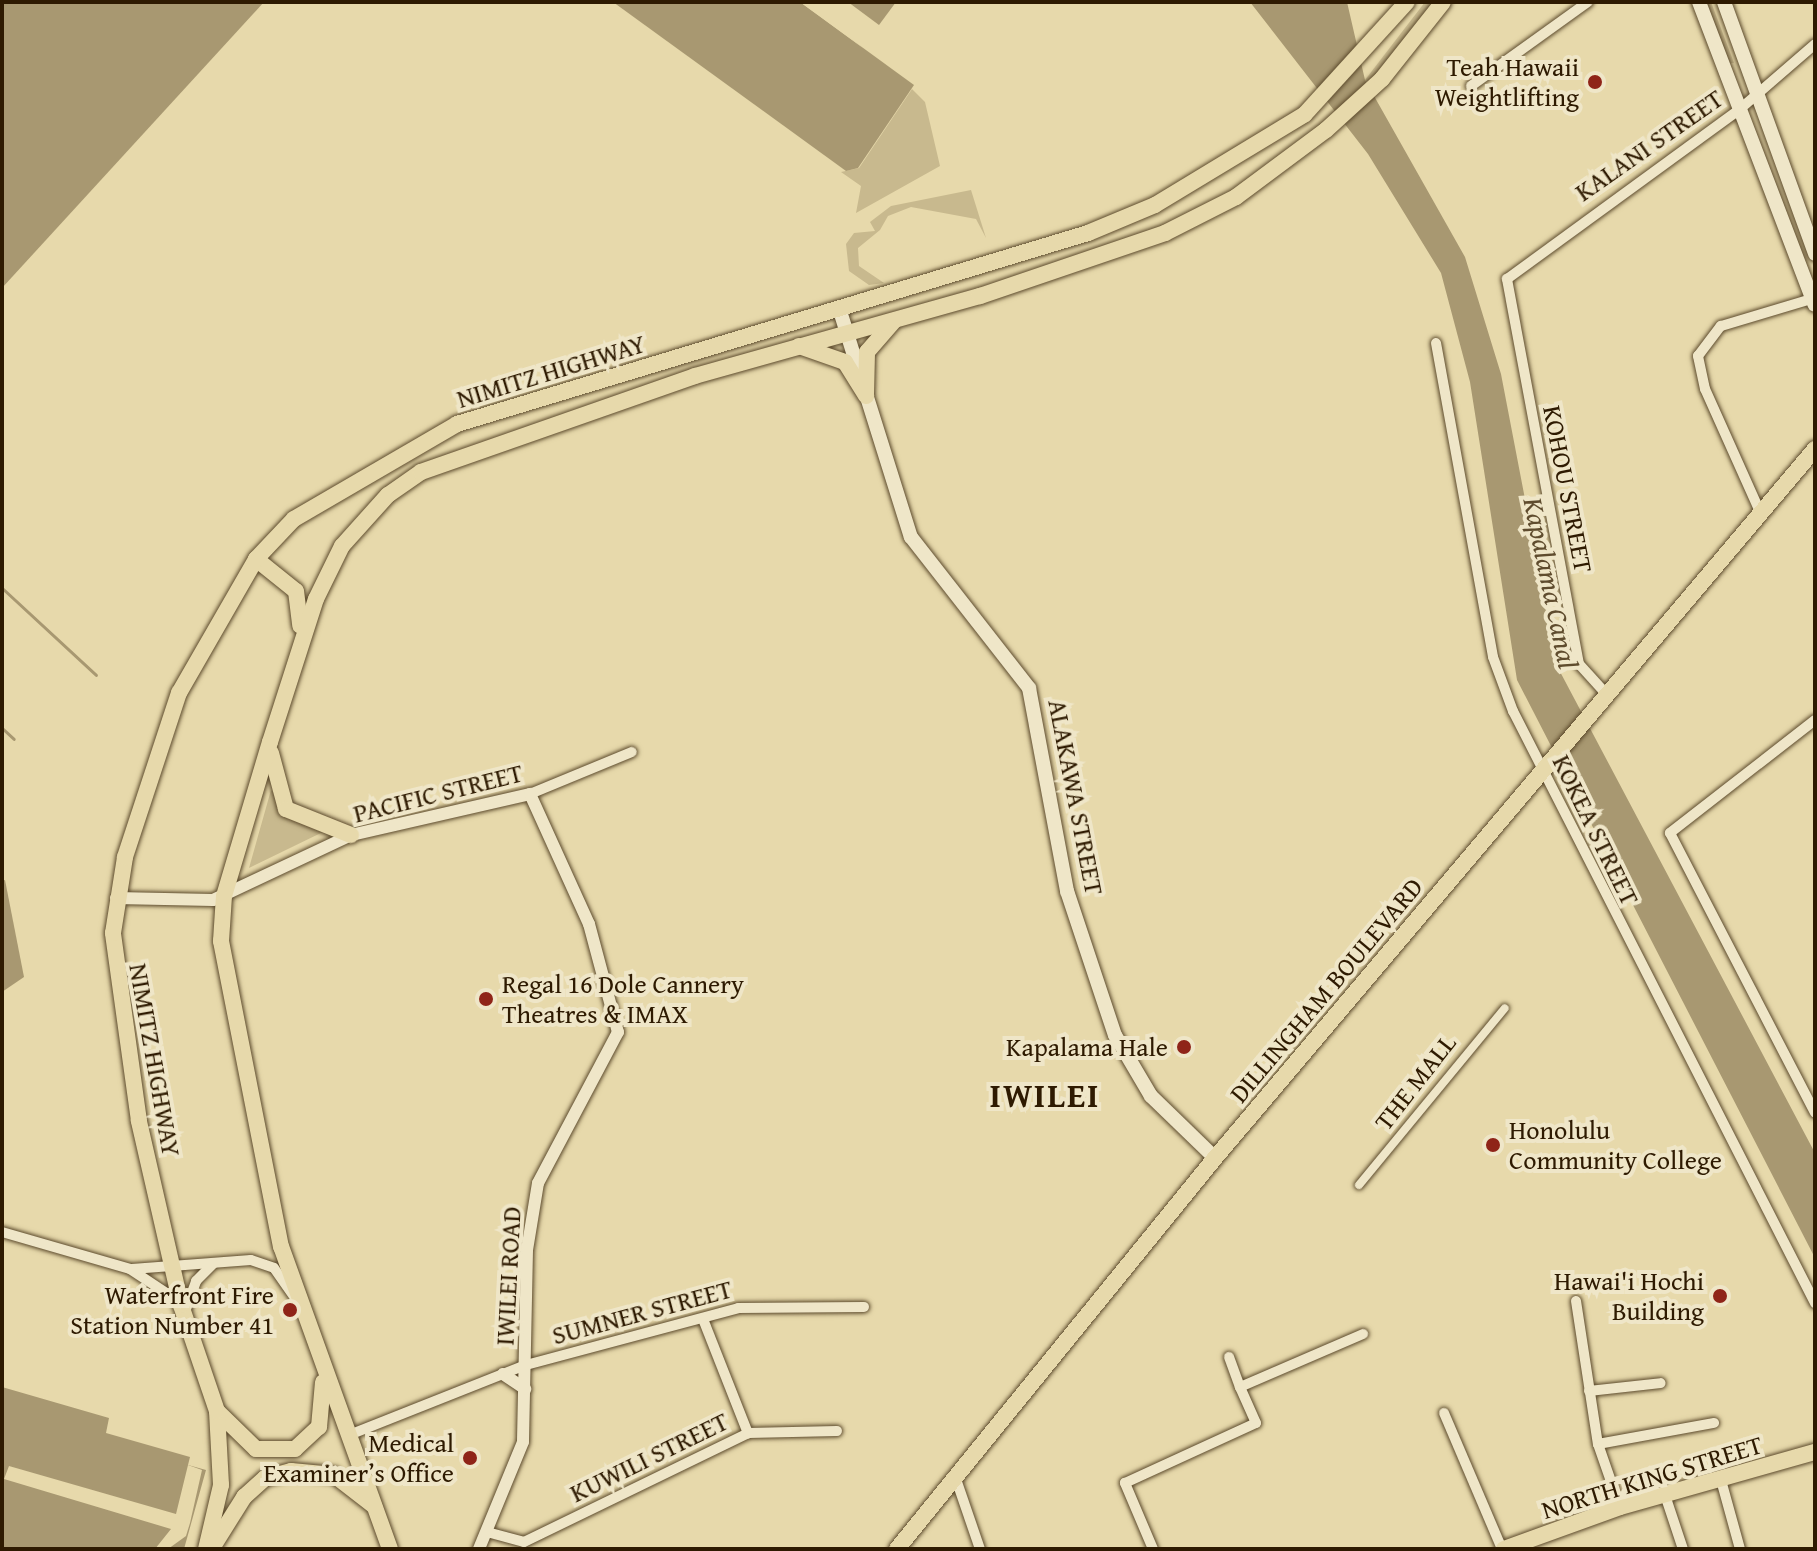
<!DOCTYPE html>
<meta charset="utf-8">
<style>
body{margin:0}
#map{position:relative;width:1817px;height:1551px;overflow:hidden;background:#e7d9ab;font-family:"Gentium Book Plus",serif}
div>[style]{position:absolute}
.green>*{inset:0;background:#c8b98e}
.water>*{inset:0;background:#a89871}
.pier>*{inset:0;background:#e7d9ab}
.stream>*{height:3px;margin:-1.5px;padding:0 1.5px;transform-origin:1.5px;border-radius:1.5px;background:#a89871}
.roads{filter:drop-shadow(0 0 2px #5c4a2c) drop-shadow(0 0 2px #5c4a2c)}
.pedestrian>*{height:8px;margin:-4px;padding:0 4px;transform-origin:4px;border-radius:4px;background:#efe6c8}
.minor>*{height:10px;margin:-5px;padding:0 5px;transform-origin:5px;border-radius:5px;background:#efe6c8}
.tertiary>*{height:12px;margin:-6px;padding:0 6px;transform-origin:6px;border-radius:6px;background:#efe6c8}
.secondary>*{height:14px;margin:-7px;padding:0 7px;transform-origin:7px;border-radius:7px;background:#efe6c8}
.primary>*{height:16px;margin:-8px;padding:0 8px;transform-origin:8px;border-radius:8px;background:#e7d9ab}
.dots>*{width:22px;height:22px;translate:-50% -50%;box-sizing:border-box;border:4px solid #efe6c8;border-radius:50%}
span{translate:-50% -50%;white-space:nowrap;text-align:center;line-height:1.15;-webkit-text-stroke:8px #efe6c8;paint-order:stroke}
.poi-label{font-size:26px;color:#2e1a01}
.right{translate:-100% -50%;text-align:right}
.left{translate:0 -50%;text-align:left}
.street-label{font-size:26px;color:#2e1a01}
.water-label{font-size:28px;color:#5f4c2e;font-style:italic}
.district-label{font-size:34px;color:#2e1a01;font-weight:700;letter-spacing:2px}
.frame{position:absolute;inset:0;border:4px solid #2e1a01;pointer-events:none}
</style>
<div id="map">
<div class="green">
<i style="clip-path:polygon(1425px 2px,1440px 2px,1370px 90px,1365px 80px)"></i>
<i style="clip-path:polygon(1703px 2px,1711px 2px,1734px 63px,1729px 63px)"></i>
<i style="clip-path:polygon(912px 89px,925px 102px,940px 166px,856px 213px,861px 186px,841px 172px,859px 168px)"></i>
<i style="clip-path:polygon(971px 190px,986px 238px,976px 219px,911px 207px,888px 216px,880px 230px,858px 248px,859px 266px,884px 283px,869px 285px,849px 271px,846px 244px,854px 233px,875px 231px,870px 222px,891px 206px)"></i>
<i style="clip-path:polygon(271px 790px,302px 824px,325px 831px,249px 868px)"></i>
</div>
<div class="water">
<i style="clip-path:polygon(2px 2px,264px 2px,2px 288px)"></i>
<i style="clip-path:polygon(613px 2px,800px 2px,914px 85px,858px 168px,846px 171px)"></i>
<i style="clip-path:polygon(848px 2px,896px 2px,879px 25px)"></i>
<i style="clip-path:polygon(1250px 2px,1347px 2px,1365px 80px,1465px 257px,1501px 374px,1557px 666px,1815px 1153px,1815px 1258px,1517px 680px,1470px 382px,1441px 273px,1368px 154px)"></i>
<i style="clip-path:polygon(5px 880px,24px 977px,2px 992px,2px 881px)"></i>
<i style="clip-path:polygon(2px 1387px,109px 1418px,106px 1433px,190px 1457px,188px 1465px,206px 1470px,184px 1549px,2px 1549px)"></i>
</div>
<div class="pier">
<i style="clip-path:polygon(800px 2px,806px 2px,863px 48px)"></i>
<i style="clip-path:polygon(188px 1465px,202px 1470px,190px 1523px,186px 1536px,168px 1549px,155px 1549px,171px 1529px,4px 1479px,9px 1466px,176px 1514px)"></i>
</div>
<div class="stream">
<i style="left:2px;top:588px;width:128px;rotate:42.8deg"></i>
<i style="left:2px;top:728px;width:16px;rotate:43deg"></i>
</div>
<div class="roads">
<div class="pedestrian">
<i style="left:1359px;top:1185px;width:229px;rotate:-50.5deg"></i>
</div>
<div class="minor">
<i style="left:1471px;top:86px;width:144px;rotate:-35.7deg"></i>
<i style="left:1436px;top:343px;width:319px;rotate:79.7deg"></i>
<i style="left:1493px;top:657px;width:58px;rotate:69.7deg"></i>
<i style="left:1513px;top:711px;width:665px;rotate:62.97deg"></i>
<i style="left:1761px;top:514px;width:137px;rotate:-114.1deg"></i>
<i style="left:1705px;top:389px;width:34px;rotate:-102deg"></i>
<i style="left:1698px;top:356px;width:38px;rotate:-53deg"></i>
<i style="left:1721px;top:326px;width:98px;rotate:-16.6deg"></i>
<i style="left:1608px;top:696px;width:43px;rotate:-132.2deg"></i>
<i style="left:1579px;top:664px;width:392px;rotate:-100.6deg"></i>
<i style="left:1507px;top:279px;width:288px;rotate:-36.1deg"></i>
<i style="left:1740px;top:109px;width:99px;rotate:-40.9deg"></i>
<i style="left:1815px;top:720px;width:184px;rotate:142.1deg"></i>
<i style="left:1670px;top:833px;width:315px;rotate:62.6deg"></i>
<i style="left:530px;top:794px;width:110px;rotate:-22.4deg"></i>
<i style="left:2px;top:1232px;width:133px;rotate:16.1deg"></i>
<i style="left:130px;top:1269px;width:56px;rotate:33.4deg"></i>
<i style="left:132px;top:1269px;width:119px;rotate:-4.3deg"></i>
<i style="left:251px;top:1260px;width:24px;rotate:19deg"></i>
<i style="left:274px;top:1268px;width:39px;rotate:55deg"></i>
<i style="left:1576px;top:1301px;width:145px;rotate:81.3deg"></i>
<i style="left:1598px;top:1444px;width:67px;rotate:70.8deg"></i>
<i style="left:186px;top:1309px;width:30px;rotate:-70deg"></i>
<i style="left:196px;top:1281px;width:24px;rotate:-45deg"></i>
<i style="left:703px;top:1319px;width:123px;rotate:68.5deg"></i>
<i style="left:1229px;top:1357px;width:32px;rotate:70deg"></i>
<i style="left:1589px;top:1391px;width:72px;rotate:-6.3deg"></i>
<i style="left:1444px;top:1413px;width:148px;rotate:66.9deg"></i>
<i style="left:349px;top:1435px;width:190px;rotate:-21.6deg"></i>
<i style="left:526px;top:1365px;width:220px;rotate:-15deg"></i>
<i style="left:738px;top:1308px;width:126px;rotate:-0.5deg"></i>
<i style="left:1598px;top:1444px;width:118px;rotate:-10.3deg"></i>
<i style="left:955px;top:1476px;width:77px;rotate:71.1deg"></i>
<i style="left:1721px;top:1480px;width:72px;rotate:74.6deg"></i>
<i style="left:1665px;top:1495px;width:57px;rotate:71.6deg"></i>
<i style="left:487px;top:1532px;width:38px;rotate:15deg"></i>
<i style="left:524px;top:1542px;width:249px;rotate:-25.9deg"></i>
<i style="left:748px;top:1433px;width:89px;rotate:-1.3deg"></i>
<i style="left:1153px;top:1549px;width:72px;rotate:-113deg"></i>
<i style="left:1125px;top:1483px;width:144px;rotate:-24.6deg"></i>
<i style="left:1256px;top:1423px;width:39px;rotate:-114deg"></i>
<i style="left:1240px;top:1387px;width:134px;rotate:-23.3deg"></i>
</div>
<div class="tertiary">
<i style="left:116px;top:898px;width:97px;rotate:1.2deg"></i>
<i style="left:213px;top:900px;width:153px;rotate:-25.2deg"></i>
<i style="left:351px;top:835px;width:184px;rotate:-12.9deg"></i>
<i style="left:530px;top:794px;width:143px;rotate:65.6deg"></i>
<i style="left:589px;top:924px;width:112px;rotate:75deg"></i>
<i style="left:618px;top:1032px;width:171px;rotate:117.9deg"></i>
<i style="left:538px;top:1183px;width:68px;rotate:99.3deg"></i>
<i style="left:527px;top:1250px;width:192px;rotate:91.2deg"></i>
<i style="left:523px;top:1442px;width:116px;rotate:112.4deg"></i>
<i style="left:503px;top:1374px;width:27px;rotate:34deg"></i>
</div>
<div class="secondary">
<i style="left:1699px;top:2px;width:324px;rotate:69.1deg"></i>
<i style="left:1724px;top:2px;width:268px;rotate:70.1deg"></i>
<i style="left:840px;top:311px;width:237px;rotate:72.6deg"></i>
<i style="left:911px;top:537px;width:192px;rotate:52deg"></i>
<i style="left:1029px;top:688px;width:207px;rotate:79.4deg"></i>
<i style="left:1067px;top:891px;width:152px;rotate:71.6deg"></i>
<i style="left:1115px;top:1035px;width:71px;rotate:59.5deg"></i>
<i style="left:1151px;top:1096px;width:89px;rotate:44.1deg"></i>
</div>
<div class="primary">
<i style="left:799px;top:346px;width:49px;rotate:19.2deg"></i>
<i style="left:845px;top:362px;width:40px;rotate:58deg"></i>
<i style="left:866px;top:394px;width:42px;rotate:-88.6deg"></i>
<i style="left:867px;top:352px;width:41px;rotate:-48.9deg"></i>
<i style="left:256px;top:559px;width:51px;rotate:38.7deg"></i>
<i style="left:296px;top:591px;width:35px;rotate:83deg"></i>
<i style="left:271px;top:753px;width:58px;rotate:75deg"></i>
<i style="left:286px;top:809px;width:70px;rotate:21.8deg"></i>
<i style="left:218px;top:1412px;width:53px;rotate:44.2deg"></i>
<i style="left:256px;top:1449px;width:39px"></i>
<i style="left:295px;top:1449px;width:33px;rotate:-43deg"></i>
<i style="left:319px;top:1427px;width:45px;rotate:-84.9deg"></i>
<i style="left:214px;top:1545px;width:57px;rotate:-58deg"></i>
<i style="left:244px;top:1497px;width:28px;rotate:-42deg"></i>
<i style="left:265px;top:1478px;width:27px;rotate:-15deg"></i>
<i style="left:291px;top:1471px;width:43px;rotate:5.3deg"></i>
<i style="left:334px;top:1475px;width:51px;rotate:37.8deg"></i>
<i style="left:206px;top:1549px;width:66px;rotate:-76.8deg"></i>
<i style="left:221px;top:1485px;width:74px;rotate:-93.1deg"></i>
<i style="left:217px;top:1411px;width:112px;rotate:-108.8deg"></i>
<i style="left:181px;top:1305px;width:189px;rotate:-102.9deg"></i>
<i style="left:139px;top:1121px;width:190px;rotate:-97.9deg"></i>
<i style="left:113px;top:933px;width:77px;rotate:-81deg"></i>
<i style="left:125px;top:857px;width:173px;rotate:-71.8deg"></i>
<i style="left:179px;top:693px;width:155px;rotate:-60.1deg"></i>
<i style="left:256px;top:559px;width:55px;rotate:-46.5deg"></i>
<i style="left:294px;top:519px;width:189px;rotate:-30.2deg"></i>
<i style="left:457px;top:424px;width:659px;rotate:-16.84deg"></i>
<i style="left:1088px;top:233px;width:73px;rotate:-22.7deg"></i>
<i style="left:1155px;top:205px;width:175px;rotate:-31.2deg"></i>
<i style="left:1305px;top:114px;width:151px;rotate:-47.7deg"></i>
<i style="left:390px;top:1549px;width:321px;rotate:-109.8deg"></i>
<i style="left:281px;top:1247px;width:312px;rotate:-101.1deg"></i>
<i style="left:221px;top:941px;width:45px;rotate:-86.2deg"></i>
<i style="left:224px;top:896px;width:161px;rotate:-73.4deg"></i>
<i style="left:270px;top:742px;width:150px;rotate:-72.2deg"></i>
<i style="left:316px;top:599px;width:59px;rotate:-63.9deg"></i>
<i style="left:342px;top:546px;width:69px;rotate:-48deg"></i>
<i style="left:388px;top:495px;width:40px;rotate:-34.9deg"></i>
<i style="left:421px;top:472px;width:290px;rotate:-19.3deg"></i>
<i style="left:695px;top:376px;width:296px;rotate:-15.7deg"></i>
<i style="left:980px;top:296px;width:195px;rotate:-18.8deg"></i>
<i style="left:1165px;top:233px;width:80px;rotate:-26.9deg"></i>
<i style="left:1236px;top:197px;width:112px;rotate:-36.7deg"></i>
<i style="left:1326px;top:130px;width:76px;rotate:-42.3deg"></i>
<i style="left:1382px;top:79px;width:98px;rotate:-51.6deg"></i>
<i style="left:897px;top:1549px;width:504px;rotate:-50.88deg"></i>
<i style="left:1215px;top:1158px;width:929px;rotate:-49.76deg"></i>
<i style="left:1504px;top:1549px;width:123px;rotate:-19.9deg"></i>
<i style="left:1620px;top:1507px;width:203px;rotate:-15.8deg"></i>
</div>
</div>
<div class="dots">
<i style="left:1595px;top:82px;background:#8f2418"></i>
<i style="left:486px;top:999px;background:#8f2418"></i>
<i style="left:1184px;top:1047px;background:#8f2418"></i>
<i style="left:1493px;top:1145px;background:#8f2418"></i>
<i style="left:1720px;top:1296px;background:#8f2418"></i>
<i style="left:290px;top:1310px;background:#8f2418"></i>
<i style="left:470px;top:1458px;background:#8f2418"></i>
</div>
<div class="poi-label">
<span class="right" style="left:1579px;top:82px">Teah Hawaii<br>Weightlifting</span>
<span class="left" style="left:502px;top:999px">Regal 16 Dole Cannery<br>Theatres &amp; IMAX</span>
<span class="right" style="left:1168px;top:1047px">Kapalama Hale</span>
<span class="left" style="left:1509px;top:1145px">Honolulu<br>Community College</span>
<span class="right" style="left:1704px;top:1296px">Hawai'i Hochi<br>Building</span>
<span class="right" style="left:274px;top:1310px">Waterfront Fire<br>Station Number 41</span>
<span class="right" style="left:454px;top:1458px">Medical<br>Examiner’s Office</span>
</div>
<div class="street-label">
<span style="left:1649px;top:145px;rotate:-35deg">KALANI STREET</span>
<span style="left:551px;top:371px;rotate:-17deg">NIMITZ HIGHWAY</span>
<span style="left:1568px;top:489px;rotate:79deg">KOHOU STREET</span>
<span style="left:438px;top:793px;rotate:-14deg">PACIFIC STREET</span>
<span style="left:1076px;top:797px;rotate:79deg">ALAKAWA STREET</span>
<span style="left:1596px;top:830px;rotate:64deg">KOKEA STREET</span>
<span style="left:1326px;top:990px;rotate:-50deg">DILLINGHAM BOULEVARD</span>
<span style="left:155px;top:1060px;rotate:80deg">NIMITZ HIGHWAY</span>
<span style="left:1415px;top:1082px;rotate:-52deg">THE MALL</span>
<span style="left:508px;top:1276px;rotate:-87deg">IWILEI ROAD</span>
<span style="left:642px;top:1312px;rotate:-15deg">SUMNER STREET</span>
<span style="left:649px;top:1457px;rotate:-26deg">KUWILI STREET</span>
<span style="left:1652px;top:1477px;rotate:-17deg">NORTH KING STREET</span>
</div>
<div class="water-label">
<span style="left:1551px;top:583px;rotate:78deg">Kapalama Canal</span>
</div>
<div class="district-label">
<span style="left:1045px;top:1095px">IWILEI</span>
</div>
<div class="frame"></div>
</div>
